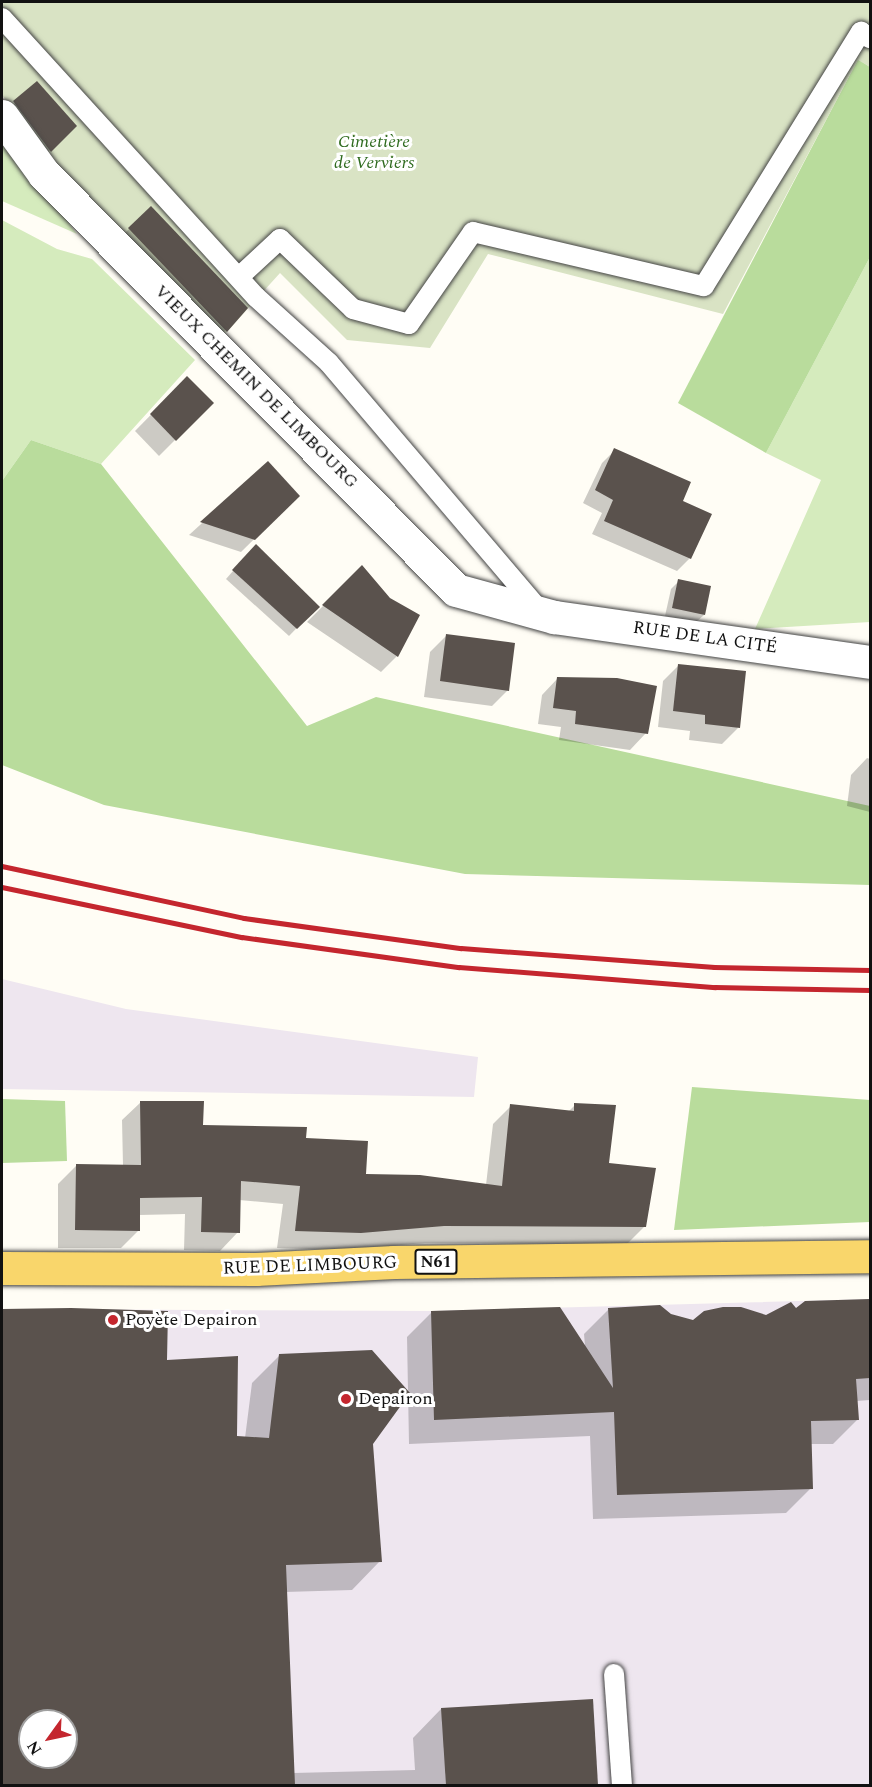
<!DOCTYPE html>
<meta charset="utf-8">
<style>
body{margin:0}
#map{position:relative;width:872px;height:1787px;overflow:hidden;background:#fffdf5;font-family:Spectral,serif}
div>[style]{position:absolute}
.industrial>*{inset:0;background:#eee6ef}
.green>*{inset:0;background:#d5ebbd}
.forest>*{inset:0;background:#b9dc9c}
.cemetery>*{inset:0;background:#d9e3c4}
.shadow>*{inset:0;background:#0003}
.building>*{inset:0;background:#5a524d}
.roads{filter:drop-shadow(0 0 2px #444) drop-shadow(0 0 2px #444)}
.service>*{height:20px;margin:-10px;padding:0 10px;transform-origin:10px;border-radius:10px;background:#fff}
.minor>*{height:33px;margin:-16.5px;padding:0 16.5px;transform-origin:16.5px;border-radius:16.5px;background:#fff}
.primary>*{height:33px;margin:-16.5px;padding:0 16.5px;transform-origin:16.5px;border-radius:16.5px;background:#f9d66b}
.rail>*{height:4.5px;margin:-2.25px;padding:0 2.25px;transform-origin:2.25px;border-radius:2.25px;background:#c4262e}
.dots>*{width:16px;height:16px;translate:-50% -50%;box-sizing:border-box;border:3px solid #fff;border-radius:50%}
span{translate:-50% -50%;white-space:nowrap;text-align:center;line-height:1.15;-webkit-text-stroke:6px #fff;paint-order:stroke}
.shield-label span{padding:2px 4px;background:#fff;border:2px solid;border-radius:4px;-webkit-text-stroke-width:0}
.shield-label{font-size:16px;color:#111;font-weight:700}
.park-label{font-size:18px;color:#2f6b1f;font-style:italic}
.street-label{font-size:18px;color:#111}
.poi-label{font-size:18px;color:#111}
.left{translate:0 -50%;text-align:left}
.frame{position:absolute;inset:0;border:3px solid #111;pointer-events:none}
.north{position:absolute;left:18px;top:1709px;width:60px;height:60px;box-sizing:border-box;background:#fff;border:2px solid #a0a0a0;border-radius:50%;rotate:237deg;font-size:16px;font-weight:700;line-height:24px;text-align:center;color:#111}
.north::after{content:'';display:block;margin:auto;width:21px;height:27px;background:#c4262e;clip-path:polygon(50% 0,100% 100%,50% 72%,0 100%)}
</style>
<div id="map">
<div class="industrial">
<i style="clip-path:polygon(2px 979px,126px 1009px,478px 1057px,474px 1097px,2px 1089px)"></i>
<i style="clip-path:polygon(evenodd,870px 1299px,870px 1785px,2px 1785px,2px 1309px,431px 1311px,870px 1299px,30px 1721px,66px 1721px,66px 1757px,30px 1757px,30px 1721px)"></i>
</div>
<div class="green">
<i style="clip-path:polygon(2px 134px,77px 234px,2px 201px)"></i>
<i style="clip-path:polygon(2px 220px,57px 249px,92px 259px,195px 360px,101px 464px,31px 440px,2px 481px)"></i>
<i style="clip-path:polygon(870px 257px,870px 622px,755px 629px,821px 480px,766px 453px)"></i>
</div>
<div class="forest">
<i style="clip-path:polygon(858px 59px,870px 67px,870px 257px,766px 453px,678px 403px)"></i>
<i style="clip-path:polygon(31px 440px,101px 464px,307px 726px,376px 697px,870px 806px,870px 885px,465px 874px,104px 805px,2px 765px,2px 481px)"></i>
<i style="clip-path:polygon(692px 1087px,870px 1100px,870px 1222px,674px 1230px)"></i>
<i style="clip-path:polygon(2px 1099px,65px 1101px,67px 1161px,2px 1163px)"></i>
</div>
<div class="cemetery">
<i style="clip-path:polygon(2px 2px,870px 2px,870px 67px,858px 60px,723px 314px,488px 254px,430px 348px,347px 340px,280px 273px,223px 336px,58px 172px,2px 95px)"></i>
</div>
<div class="shadow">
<i style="clip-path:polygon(36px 83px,75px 126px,34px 166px,2px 115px)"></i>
<i style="clip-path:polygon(129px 229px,246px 308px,210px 347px,113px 245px)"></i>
<i style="clip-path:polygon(187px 378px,212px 403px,159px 456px,135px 431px)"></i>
<i style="clip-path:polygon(615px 450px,682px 501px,690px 558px,677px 571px,592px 534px,602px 513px,583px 503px,602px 463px)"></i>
<i style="clip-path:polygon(268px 463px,298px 496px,241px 552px,189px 535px)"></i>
<i style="clip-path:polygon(248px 554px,317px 607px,289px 636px,226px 579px)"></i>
<i style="clip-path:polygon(362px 567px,389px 599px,418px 616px,397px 656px,381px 672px,307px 622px)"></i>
<i style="clip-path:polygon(679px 581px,704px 615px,696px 622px,665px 616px,671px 589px)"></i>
<i style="clip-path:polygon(446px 636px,508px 690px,492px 706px,424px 697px,430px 652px)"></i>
<i style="clip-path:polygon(679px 665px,738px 728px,722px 744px,689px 740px,690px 731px,658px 727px,663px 681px)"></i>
<i style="clip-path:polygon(558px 678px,646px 733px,630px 750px,559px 740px,561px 727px,538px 724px,542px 695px)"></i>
<i style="clip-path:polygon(867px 758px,870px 759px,870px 812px,847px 806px,851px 775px)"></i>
<i style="clip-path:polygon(141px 1102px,202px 1126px,304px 1140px,364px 1175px,486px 1185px,493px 1124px,511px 1106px,568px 1112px,575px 1105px,645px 1226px,627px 1244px,425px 1243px,342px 1250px,277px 1248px,283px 1204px,239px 1200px,238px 1232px,220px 1251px,184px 1250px,185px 1214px,139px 1215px,139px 1230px,121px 1248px,58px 1248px,58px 1184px,76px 1166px,123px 1166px,122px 1120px)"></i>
<i style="clip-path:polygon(870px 1300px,870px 1400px,856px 1401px,858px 1419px,833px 1444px,810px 1444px,811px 1488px,786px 1513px,593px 1519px,590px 1436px,409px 1444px,407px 1337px,432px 1312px,585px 1346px,584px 1334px,608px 1310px,670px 1315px,694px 1322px,766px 1316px,796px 1310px,805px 1302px)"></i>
<i style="clip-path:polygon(evenodd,2px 1310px,167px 1313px,165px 1361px,235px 1437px,245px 1438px,252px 1383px,280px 1355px,372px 1443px,380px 1561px,352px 1590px,285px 1592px,293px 1773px,415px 1770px,413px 1738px,441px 1709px,591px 1700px,597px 1786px,2px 1786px,2px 1310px,30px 1721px,66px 1721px,66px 1757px,30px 1757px,30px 1721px)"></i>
</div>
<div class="building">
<i style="clip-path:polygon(37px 81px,77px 126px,51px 152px,13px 101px)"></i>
<i style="clip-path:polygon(151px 206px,248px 308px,227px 332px,128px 228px)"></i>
<i style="clip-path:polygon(187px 376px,214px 403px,176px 441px,150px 414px)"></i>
<i style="clip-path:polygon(614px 448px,691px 482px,683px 501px,712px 514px,691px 559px,604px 521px,613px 500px,595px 490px)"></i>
<i style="clip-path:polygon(268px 461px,300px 496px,255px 540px,200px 522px)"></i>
<i style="clip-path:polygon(256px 544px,320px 607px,297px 629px,232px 570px)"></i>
<i style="clip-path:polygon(362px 565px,390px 598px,420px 615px,398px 657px,322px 605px)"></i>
<i style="clip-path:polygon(678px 579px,711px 586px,705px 615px,672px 608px)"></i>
<i style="clip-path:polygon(446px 634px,515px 643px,509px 691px,440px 681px)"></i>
<i style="clip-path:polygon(678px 664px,746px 671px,740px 728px,705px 724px,705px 715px,673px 711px)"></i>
<i style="clip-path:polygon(557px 677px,617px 678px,657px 686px,648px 734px,575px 724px,576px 711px,553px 708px)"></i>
<i style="clip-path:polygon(140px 1101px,204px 1101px,203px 1125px,307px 1127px,306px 1138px,368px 1141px,366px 1174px,420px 1175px,502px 1186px,510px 1104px,574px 1111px,574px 1103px,616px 1105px,609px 1163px,656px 1168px,646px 1227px,444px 1226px,361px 1233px,295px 1231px,300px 1186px,241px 1181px,240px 1233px,201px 1232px,202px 1197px,140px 1198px,140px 1231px,75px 1230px,76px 1164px,141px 1165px)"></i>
<i style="clip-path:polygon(870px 1299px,870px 1378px,856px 1379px,859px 1420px,811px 1421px,813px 1489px,617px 1495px,614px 1412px,434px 1420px,431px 1311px,560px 1307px,613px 1388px,608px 1308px,660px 1305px,671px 1314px,693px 1320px,704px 1311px,723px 1307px,741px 1307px,766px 1315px,791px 1302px,796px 1308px,805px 1301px)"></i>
<i style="clip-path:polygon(evenodd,71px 1308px,168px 1311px,167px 1360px,238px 1356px,237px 1436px,269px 1438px,279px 1354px,372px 1350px,410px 1393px,373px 1444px,382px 1562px,286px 1565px,295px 1785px,2px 1785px,2px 1309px,71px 1308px,30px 1721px,66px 1721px,66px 1757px,30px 1757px,30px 1721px)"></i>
<i style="clip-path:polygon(593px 1699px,598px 1785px,446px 1785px,441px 1708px)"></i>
</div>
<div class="roads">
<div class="service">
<i style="left:2px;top:18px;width:377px;rotate:47.7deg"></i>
<i style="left:256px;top:297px;width:98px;rotate:42.1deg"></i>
<i style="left:329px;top:363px;width:324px;rotate:49.6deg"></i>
<i style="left:239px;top:277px;width:56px;rotate:-42.8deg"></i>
<i style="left:280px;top:239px;width:101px;rotate:43.8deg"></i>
<i style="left:353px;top:309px;width:58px;rotate:15deg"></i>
<i style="left:409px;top:324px;width:112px;rotate:-55.2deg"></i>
<i style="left:473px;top:232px;width:237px;rotate:13.2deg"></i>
<i style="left:704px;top:286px;width:299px;rotate:-58.3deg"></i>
<i style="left:861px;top:32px;width:11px;rotate:34deg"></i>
<i style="left:614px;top:1674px;width:112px;rotate:85.9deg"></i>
</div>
<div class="minor">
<i style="left:2px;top:116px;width:72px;rotate:54.1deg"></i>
<i style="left:44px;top:174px;width:585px;rotate:45.28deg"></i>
<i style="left:456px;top:590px;width:102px;rotate:15.4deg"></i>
<i style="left:554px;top:617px;width:319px;rotate:8.1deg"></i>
</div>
<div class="primary">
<i style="left:2px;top:1268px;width:254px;rotate:0.2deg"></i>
<i style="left:256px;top:1269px;width:138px;rotate:-2.9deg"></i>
<i style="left:394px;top:1262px;width:476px;rotate:-0.7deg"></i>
</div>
</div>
<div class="rail">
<i style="left:2px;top:866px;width:248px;rotate:12.1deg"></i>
<i style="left:244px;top:918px;width:219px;rotate:7.9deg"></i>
<i style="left:461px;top:948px;width:254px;rotate:4.3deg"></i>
<i style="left:714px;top:967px;width:156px;rotate:1.1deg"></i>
<i style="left:2px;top:887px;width:245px;rotate:11.8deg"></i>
<i style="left:242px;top:937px;width:219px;rotate:7.9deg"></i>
<i style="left:459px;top:967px;width:257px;rotate:4.5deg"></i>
<i style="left:715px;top:987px;width:155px;rotate:1.1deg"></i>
</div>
<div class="dots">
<i style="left:113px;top:1320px;background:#c4262e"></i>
<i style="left:346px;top:1399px;background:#c4262e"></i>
</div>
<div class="shield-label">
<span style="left:436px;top:1262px">N61</span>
</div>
<div class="park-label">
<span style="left:374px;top:153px">Cimetière<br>de Verviers</span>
</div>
<div class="street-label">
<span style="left:256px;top:387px;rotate:45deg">VIEUX CHEMIN DE LIMBOURG</span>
<span style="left:705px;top:638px;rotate:8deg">RUE DE LA CITÉ</span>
<span style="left:310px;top:1266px;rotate:-2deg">RUE DE LIMBOURG</span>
</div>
<div class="poi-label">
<span class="left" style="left:125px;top:1320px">Poyète Depairon</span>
<span class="left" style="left:358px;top:1399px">Depairon</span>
</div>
<div class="frame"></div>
<div class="north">N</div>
</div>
